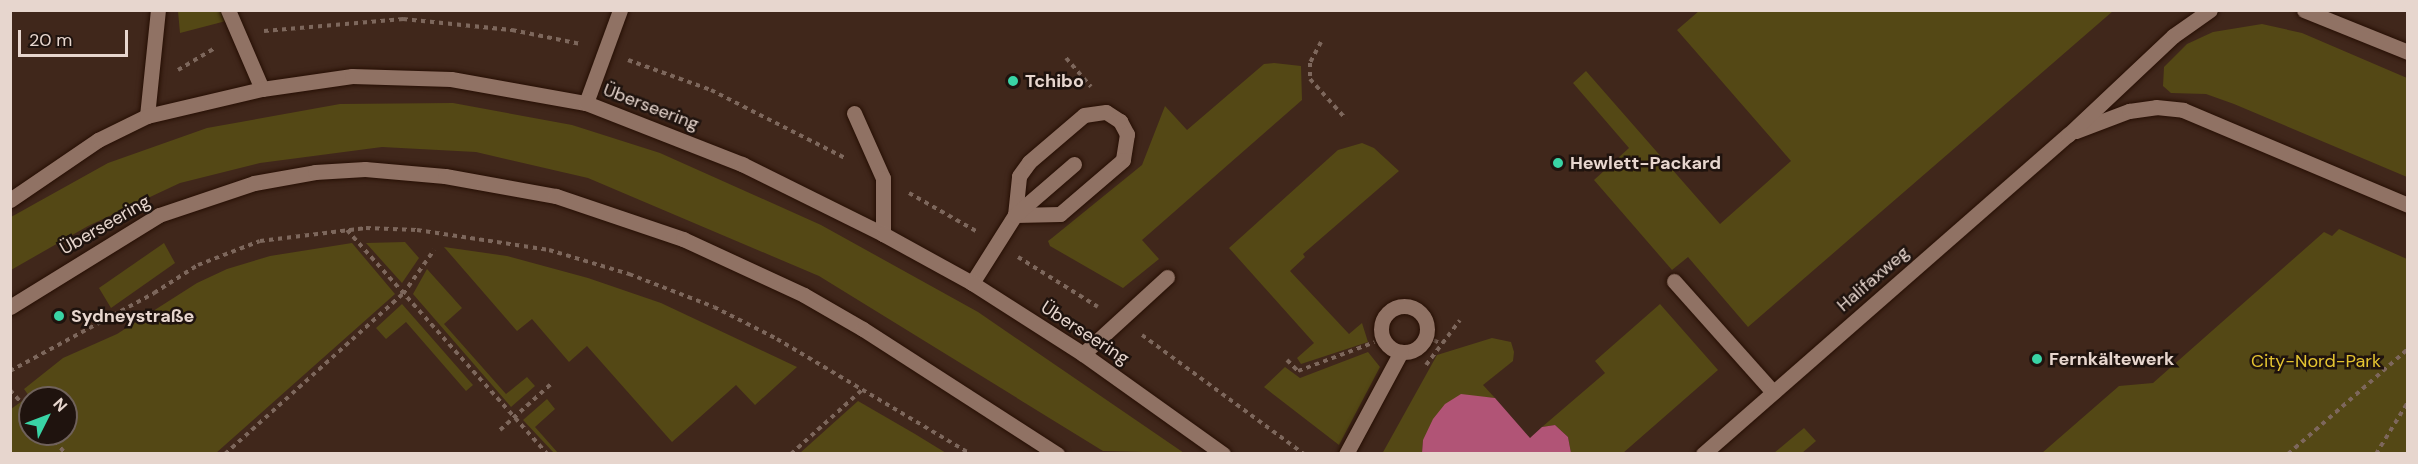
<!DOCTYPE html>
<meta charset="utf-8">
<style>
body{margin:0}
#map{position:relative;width:2418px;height:464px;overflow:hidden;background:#40271b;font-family:"DM Sans",sans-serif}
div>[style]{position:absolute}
.green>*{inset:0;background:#544815}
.water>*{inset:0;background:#b15476}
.path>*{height:4px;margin-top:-2px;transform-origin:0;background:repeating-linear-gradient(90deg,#7d675c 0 4.5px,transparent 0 9px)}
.roads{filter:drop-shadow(0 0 2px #260f04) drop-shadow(0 0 2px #260f04)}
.lane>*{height:15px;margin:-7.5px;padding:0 7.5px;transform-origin:7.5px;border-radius:7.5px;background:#907264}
.lane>.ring{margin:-7.5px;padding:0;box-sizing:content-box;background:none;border:15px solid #907264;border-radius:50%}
.street>*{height:15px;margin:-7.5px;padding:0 7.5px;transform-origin:7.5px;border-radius:7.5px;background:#907264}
.secondary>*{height:15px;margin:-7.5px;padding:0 7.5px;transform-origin:7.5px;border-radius:7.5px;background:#907264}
.dots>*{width:16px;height:16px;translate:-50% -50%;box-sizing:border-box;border:3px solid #1f130e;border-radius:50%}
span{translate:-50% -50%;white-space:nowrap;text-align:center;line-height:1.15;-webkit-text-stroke:5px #1f130e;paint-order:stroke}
.poi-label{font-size:18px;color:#e7d6ce;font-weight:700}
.left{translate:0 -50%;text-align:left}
.street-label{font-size:18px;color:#e7d6ce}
.park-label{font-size:18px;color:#e5c431}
.frame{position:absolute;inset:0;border:12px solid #e7d6ce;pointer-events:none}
.north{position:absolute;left:18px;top:386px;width:60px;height:60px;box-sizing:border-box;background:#1f130e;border:2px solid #6f615b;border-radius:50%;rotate:48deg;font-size:16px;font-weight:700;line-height:24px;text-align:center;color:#e7d6ce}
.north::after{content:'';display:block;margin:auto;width:21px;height:27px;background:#39d4a5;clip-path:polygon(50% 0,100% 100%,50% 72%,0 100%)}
.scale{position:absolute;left:18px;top:30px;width:110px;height:27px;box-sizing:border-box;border:3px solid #e7d6ce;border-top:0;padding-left:8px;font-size:18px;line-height:21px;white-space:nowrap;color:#e7d6ce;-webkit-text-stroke:4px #1f130e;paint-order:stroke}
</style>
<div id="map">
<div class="green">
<i style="clip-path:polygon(178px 11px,222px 11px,226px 21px,180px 33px)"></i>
<i style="clip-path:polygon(1699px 11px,1699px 10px,2113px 11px,1748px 327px,1688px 257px,1672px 270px,1594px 180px,1629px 148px,1573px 83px,1586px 71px,1720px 224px,1791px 161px,1677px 30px)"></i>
<i style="clip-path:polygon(2262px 24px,2302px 33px,2407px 78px,2407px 177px,2234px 104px,2206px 94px,2171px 93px,2163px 86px,2164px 67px,2187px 44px,2213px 32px)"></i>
<i style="clip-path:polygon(1274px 63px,1301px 66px,1302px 100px,1142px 240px,1159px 259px,1123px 288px,1050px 246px,1048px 241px,1052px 238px,1142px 165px,1165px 106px,1187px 130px,1264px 64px)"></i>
<i style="clip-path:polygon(453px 103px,572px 125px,660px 153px,821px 225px,978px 312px,1184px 453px,1103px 451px,819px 276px,588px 178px,476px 152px,382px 147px,260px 163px,180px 183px,88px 226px,11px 270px,11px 217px,108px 163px,207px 128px,340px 104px)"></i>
<i style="clip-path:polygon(1362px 143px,1374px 148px,1399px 171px,1303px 254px,1305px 257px,1290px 271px,1349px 334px,1362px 323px,1368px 342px,1301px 364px,1297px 358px,1314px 343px,1229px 248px,1338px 150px)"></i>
<i style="clip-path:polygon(2339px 229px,2407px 259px,2407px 453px,2042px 453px,2119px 386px,2153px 383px,2324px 232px,2332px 236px)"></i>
<i style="clip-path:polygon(405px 242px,419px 258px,402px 283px,366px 243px)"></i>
<i style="clip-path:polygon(164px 243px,175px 263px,111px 308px,99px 288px)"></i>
<i style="clip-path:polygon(evenodd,352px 243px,395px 294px,216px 453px,11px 453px,11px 409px,29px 396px,24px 389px,63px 358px,117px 334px,197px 283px,227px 269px,270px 256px,352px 243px,30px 398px,66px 398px,66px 434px,30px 434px,30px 398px)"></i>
<i style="clip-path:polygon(444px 247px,507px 256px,588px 278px,661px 303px,797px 367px,755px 405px,736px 385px,672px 442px,587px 346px,569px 362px,532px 319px,517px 331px)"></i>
<i style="clip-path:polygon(427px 269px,462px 308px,444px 324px,506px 394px,527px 377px,535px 386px,511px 407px,413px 294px)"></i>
<i style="clip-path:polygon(402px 304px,473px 385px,466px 391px,406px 322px,386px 339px,376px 328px)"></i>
<i style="clip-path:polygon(1660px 304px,1718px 370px,1623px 453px,1571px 453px,1568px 437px,1555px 425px,1542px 427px,1605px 373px,1595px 361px)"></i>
<i style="clip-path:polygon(1492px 338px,1511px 342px,1514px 352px,1513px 361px,1483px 385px,1495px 398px,1480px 397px,1423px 440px,1422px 453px,1382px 454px,1437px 355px)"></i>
<i style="clip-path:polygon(1368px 352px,1380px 367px,1339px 445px,1264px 387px,1285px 367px,1300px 378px)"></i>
<i style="clip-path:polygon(547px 399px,555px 409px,535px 427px,558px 453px,554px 453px,523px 420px)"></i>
<i style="clip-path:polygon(858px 401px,915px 434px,946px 453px,800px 453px)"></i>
<i style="clip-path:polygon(1804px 428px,1816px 441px,1802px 453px,1774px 453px)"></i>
</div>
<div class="water">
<i style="clip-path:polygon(1461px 394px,1495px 398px,1530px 438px,1542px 427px,1555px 425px,1568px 437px,1571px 453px,1422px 453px,1423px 440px,1433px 419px,1445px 404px)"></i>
</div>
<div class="path">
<i style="left:264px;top:31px;width:140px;rotate:-4.9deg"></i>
<i style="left:403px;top:19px;width:110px;rotate:5.8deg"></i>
<i style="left:512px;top:30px;width:70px;rotate:11.5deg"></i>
<i style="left:1321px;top:42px;width:24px;rotate:118deg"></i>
<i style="left:1310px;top:63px;width:16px;rotate:90deg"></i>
<i style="left:1310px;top:79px;width:54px;rotate:48deg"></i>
<i style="left:1066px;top:58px;width:38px;rotate:49deg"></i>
<i style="left:628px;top:60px;width:88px;rotate:19.9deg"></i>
<i style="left:711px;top:90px;width:150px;rotate:26.9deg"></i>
<i style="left:178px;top:70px;width:43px;rotate:-30.7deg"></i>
<i style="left:909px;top:193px;width:77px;rotate:29.6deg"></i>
<i style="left:347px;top:230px;width:300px;rotate:48.2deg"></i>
<i style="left:1018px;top:257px;width:94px;rotate:32deg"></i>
<i style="left:1142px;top:335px;width:201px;rotate:36.3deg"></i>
<i style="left:1426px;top:336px;width:15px;rotate:28deg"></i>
<i style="left:1287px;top:360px;width:16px;rotate:45deg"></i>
<i style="left:1298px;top:371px;width:82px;rotate:-20.6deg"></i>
<i style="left:1426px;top:365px;width:56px;rotate:-52.9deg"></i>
<i style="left:10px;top:371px;width:164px;rotate:-28.4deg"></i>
<i style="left:154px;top:293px;width:52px;rotate:-32.5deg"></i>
<i style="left:198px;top:265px;width:66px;rotate:-21.2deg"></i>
<i style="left:260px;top:241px;width:107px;rotate:-7deg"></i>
<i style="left:366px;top:228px;width:51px;rotate:2.2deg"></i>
<i style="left:417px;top:230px;width:134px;rotate:8.6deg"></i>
<i style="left:549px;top:250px;width:84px;rotate:16.7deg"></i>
<i style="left:629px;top:274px;width:91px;rotate:21.2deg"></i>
<i style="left:714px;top:307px;width:71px;rotate:26.9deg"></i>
<i style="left:777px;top:339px;width:226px;rotate:30.7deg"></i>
<i style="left:10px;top:390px;width:30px;rotate:48deg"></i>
<i style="left:500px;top:430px;width:69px;rotate:-42deg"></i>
<i style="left:49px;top:434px;width:26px;rotate:50deg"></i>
<i style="left:225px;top:454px;width:239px;rotate:-42deg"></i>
<i style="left:403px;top:294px;width:54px;rotate:-54.8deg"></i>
<i style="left:791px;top:454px;width:97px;rotate:-42.1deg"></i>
<i style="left:2288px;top:454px;width:159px;rotate:-41.2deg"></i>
<i style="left:2376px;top:454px;width:61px;rotate:-58.4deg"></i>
</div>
<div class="roads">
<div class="lane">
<i style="left:228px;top:10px;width:86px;rotate:66.7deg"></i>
<i style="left:586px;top:103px;width:99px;rotate:-69.9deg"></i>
<i style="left:1106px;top:112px;width:17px;rotate:33deg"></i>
<i style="left:1120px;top:121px;width:15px;rotate:62deg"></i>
<i style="left:1127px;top:134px;width:26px;rotate:99deg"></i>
<i style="left:1123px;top:160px;width:83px;rotate:139.4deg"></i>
<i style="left:1060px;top:214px;width:45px;rotate:178.7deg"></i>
<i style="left:1015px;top:215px;width:39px;rotate:-84deg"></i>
<i style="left:1019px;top:176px;width:17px;rotate:-54deg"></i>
<i style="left:1029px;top:162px;width:72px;rotate:-40.5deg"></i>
<i style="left:1084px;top:115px;width:22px;rotate:-8deg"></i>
<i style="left:854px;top:113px;width:71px;rotate:66deg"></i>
<i style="left:883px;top:178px;width:56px;rotate:90deg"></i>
<i style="left:147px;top:116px;width:107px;rotate:-84.1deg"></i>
<i style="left:1674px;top:281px;width:149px;rotate:48.3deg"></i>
<i style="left:972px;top:283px;width:80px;rotate:-57.7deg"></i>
<i style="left:1015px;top:215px;width:78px;rotate:-40.8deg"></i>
<i class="ring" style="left:1381px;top:306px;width:31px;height:31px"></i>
<i style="left:1083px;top:354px;width:114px;rotate:-42.5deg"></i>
<i style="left:1346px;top:454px;width:116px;rotate:-61.7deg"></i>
</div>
<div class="street">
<i style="left:2304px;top:10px;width:112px;rotate:22deg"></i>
<i style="left:2076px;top:131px;width:57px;rotate:-20.7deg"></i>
<i style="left:2129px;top:111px;width:27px;rotate:-8deg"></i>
<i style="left:2156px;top:107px;width:27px;rotate:6deg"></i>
<i style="left:2183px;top:110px;width:244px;rotate:22.9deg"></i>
<i style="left:1703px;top:454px;width:485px;rotate:-41.2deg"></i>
<i style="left:2068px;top:135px;width:144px;rotate:-43.3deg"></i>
<i style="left:2173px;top:36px;width:45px;rotate:-35.1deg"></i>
</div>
<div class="secondary">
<i style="left:10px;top:200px;width:107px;rotate:-34.3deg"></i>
<i style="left:98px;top:140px;width:55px;rotate:-26.1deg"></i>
<i style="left:147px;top:116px;width:118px;rotate:-13.2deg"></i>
<i style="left:262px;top:89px;width:91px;rotate:-8.2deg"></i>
<i style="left:352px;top:76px;width:99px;rotate:1.7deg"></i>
<i style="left:451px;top:79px;width:137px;rotate:10.1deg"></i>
<i style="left:586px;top:103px;width:168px;rotate:21.4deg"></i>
<i style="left:742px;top:164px;width:157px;rotate:26.4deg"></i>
<i style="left:883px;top:234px;width:102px;rotate:28.8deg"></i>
<i style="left:972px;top:283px;width:132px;rotate:32.6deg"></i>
<i style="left:1083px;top:354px;width:172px;rotate:35.5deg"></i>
<i style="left:10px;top:307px;width:175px;rotate:-31.7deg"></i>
<i style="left:159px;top:215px;width:100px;rotate:-18.6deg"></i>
<i style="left:254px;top:183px;width:62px;rotate:-10.2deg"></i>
<i style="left:315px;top:172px;width:50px;rotate:-3.4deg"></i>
<i style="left:365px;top:169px;width:80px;rotate:5deg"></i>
<i style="left:445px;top:176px;width:113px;rotate:10.2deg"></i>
<i style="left:556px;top:196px;width:134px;rotate:18.7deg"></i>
<i style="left:683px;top:239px;width:133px;rotate:24.8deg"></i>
<i style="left:804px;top:295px;width:68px;rotate:30deg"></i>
<i style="left:863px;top:329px;width:231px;rotate:32.8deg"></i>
</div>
</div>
<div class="dots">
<i style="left:1013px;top:81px;background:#39d4a5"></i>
<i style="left:1558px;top:163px;background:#39d4a5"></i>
<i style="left:59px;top:316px;background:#39d4a5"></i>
<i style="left:2037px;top:359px;background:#39d4a5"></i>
</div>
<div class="poi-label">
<span class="left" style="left:1025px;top:81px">Tchibo</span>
<span class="left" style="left:1570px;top:163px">Hewlett-Packard</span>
<span class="left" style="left:71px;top:316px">Sydneystraße</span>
<span class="left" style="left:2049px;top:359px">Fernkältewerk</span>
</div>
<div class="street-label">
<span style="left:651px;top:107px;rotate:21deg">Überseering</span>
<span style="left:105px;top:225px;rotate:-30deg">Überseering</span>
<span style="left:1873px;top:279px;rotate:-41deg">Halifaxweg</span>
<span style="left:1085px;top:333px;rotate:33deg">Überseering</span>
</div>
<div class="park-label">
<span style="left:2316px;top:361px">City-Nord-Park</span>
</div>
<div class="frame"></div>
<div class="north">N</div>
<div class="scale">20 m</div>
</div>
